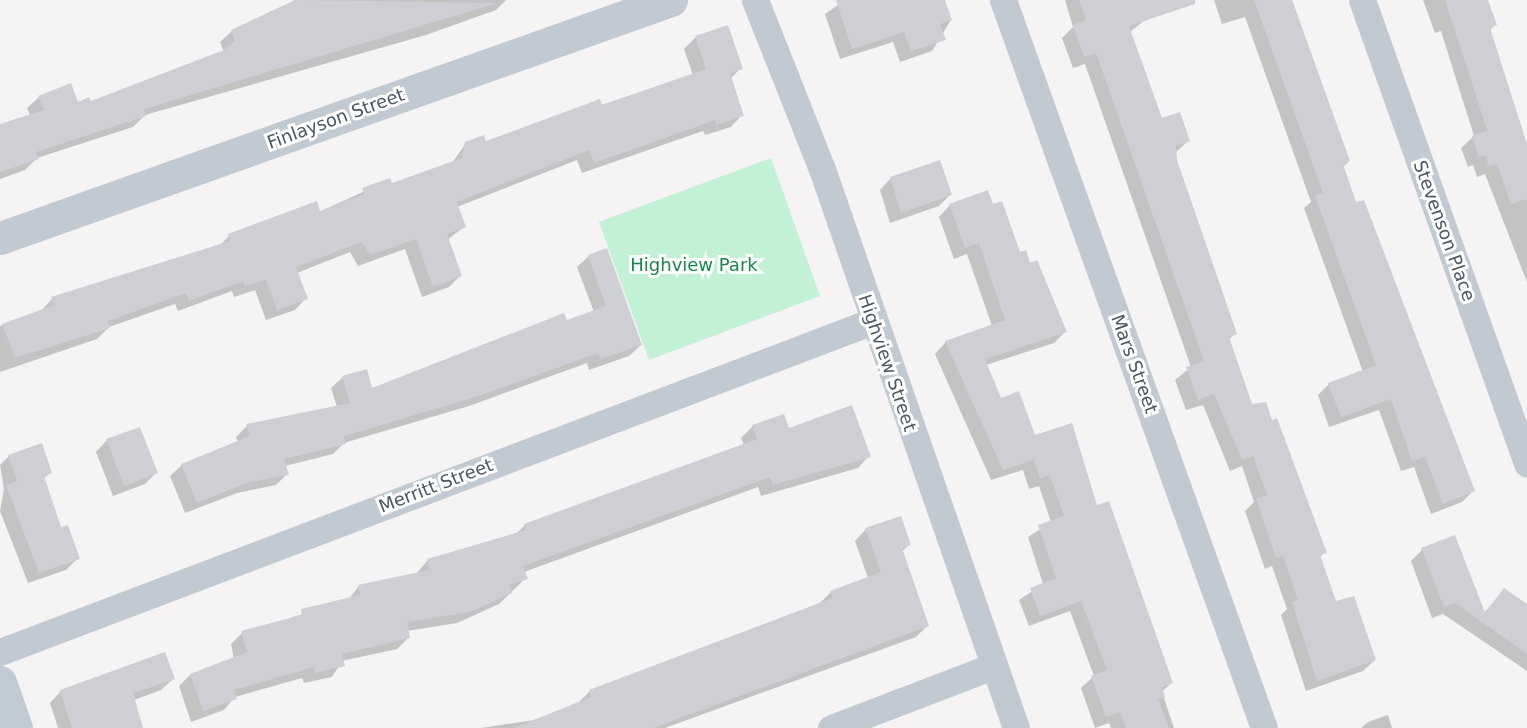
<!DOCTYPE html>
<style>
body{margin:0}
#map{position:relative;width:1527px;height:728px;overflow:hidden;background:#f5f3f3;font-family:"DejaVu Sans",sans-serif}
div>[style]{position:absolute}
.green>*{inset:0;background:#c3f1d5}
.shadow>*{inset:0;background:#0003}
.building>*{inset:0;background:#cdcfd5}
.minor>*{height:27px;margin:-13.5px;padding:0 13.5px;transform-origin:13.5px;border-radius:13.5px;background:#c1cad2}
.tertiary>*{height:33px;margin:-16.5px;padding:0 16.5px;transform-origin:16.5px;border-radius:16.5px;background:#c1cad2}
.secondary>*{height:33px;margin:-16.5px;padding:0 16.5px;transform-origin:16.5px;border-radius:16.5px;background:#c1cbd6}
span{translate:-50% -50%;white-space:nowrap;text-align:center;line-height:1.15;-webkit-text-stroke:6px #fff;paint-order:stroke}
.street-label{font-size:18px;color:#4a5661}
.park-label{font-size:18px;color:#17864f}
</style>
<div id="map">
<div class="green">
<i style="clip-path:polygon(771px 158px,820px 296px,649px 360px,599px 222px)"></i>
</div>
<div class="shadow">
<i style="clip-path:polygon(299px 0,506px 0,496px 10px,426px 35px,145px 115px,133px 127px,37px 158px,25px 170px,0 179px,0 129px,31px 117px,27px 108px,39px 97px,90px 103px,224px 52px,220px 42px,232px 31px)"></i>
<i style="clip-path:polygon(845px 0,944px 0,951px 20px,932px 51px,900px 62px,893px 42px,840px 59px,825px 14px)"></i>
<i style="clip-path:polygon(1065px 0,1138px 0,1145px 20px,1130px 32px,1161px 120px,1188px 141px,1175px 153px,1175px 161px,1235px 334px,1228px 340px,1251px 406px,1325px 552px,1320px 557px,1335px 603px,1375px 660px,1363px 671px,1306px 691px,1281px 615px,1287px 609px,1272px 566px,1265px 569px,1245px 511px,1254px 502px,1242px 466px,1230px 471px,1203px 405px,1186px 410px,1175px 380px,1191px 367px,1085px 64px,1073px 68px,1062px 38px,1073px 27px)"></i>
<i style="clip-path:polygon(1214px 0,1292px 0,1349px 161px,1343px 167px,1355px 204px,1473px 491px,1462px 502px,1431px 514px,1414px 467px,1401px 471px,1379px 410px,1329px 427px,1318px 395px,1329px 384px,1363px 372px,1304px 208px,1311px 202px,1245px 17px,1222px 24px)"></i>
<i style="clip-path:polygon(1423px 0,1485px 0,1495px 25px,1490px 30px,1527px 147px,1527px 282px,1485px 174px,1477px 177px,1473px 165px,1468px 167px,1461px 148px,1474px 136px,1441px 31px,1435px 33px)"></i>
<i style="clip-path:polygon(727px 27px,741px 68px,730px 79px,742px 115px,731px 127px,705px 135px,703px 131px,582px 173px,577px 160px,457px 207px,464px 227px,447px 240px,460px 276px,449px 287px,422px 297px,405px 249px,358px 266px,350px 252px,297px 273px,306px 298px,295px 310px,266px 320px,255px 290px,234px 297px,232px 291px,178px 311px,175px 304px,109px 327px,97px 339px,0 372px,0 326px,41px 311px,52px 299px,218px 247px,229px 236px,319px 212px,389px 180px,391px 185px,452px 163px,466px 143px,486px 143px,693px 75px,684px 49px,695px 38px)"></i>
<i style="clip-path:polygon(891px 178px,950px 195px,939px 206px,890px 223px,880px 190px)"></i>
<i style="clip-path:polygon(950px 205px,992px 206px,1065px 332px,1054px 343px,986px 365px,1000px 400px,1096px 507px,1171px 683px,1162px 692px,1174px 728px,1111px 728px,1109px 723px,1095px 728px,1081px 688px,1094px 676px,1070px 611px,1029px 626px,1019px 600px,1043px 584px,1028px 537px,1051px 522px,1039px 486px,1029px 489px,1023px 470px,991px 480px,935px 354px,946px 342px,992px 326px,967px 254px,954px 259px,939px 217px)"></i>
<i style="clip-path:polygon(589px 256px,641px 345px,629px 356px,589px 370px,587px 363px,469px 406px,344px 443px,333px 454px,285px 466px,287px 474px,276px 485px,237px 493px,185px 513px,170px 476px,182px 465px,238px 442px,236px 437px,247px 426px,337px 407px,331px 388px,343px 377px,371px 390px,594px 312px,577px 267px)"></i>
<i style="clip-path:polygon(753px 426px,788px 430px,869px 456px,858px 468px,761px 496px,758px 487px,524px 572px,526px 578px,499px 604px,457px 623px,407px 631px,409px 637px,397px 649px,342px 661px,332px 677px,304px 683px,302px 678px,235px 697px,224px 710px,191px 722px,179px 686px,190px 675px,234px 659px,231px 644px,242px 633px,348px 600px,359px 586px,416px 574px,428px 560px,515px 535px,525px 525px,744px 445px,741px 438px)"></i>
<i style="clip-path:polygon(107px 440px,156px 473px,145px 484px,113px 496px,96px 452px)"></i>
<i style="clip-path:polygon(9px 456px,50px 473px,43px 479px,60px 529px,78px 558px,66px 570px,28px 583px,0 511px,4px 489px,0 465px)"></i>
<i style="clip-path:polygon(866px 529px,909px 545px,901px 552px,927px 626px,916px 637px,665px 728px,481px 728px,534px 720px,578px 703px,590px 691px,820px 603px,831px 592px,868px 578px,855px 541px)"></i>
<i style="clip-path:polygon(1422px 550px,1484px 613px,1504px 590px,1527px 607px,1527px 671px,1443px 614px,1432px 618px,1411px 561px)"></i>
<i style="clip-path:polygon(173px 679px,161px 690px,134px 700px,143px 728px,58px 728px,50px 703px,61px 691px)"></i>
<i style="clip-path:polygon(1388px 715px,1392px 728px,1361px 728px,1368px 722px)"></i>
</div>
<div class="building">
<i style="clip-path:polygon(295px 0,497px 3px,144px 109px,146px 116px,36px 152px,39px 159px,0 172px,0 124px,44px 110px,38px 96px,71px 83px,78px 102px,89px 97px,91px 101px,224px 50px,235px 41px,231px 30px)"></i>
<i style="clip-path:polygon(836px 0,945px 0,952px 20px,940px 24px,946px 40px,911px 51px,904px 32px,852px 49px)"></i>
<i style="clip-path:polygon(1079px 0,1195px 0,1195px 4px,1129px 26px,1162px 118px,1180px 112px,1190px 141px,1176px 146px,1177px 160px,1237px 334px,1229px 337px,1252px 404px,1266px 402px,1272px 420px,1277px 418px,1327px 553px,1320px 555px,1336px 601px,1354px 596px,1376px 660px,1317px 681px,1292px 602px,1298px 600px,1283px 556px,1276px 558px,1256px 498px,1267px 495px,1253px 456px,1242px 460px,1214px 394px,1198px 400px,1186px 367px,1204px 361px,1096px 53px,1084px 57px,1073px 25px,1086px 20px)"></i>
<i style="clip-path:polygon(1254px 0,1292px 0,1350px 161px,1343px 164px,1356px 202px,1364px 200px,1475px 491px,1443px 504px,1425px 457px,1412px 461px,1391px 399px,1341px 417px,1328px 383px,1376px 365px,1315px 196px,1323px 193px)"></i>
<i style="clip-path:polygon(1445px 0,1488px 0,1497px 25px,1490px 28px,1527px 144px,1527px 199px,1511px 204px,1497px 164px,1489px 167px,1485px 155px,1479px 157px,1472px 136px,1487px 130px)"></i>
<i style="clip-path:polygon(728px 25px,743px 69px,730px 73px,744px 116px,716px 125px,715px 120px,594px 163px,589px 150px,457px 202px,466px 227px,447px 234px,462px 276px,433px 287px,416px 239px,370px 255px,362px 242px,296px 267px,308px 299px,277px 310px,266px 280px,245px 286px,243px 281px,189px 301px,186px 293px,108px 321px,110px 328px,15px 358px,2px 324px,54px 305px,51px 297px,230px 241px,228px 234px,317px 201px,320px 211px,364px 194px,362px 188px,390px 178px,392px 183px,462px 158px,465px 142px,484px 135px,486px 141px,600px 99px,602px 105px,706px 69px,695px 36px)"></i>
<i style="clip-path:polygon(940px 160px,952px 195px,901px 213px,890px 177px)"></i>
<i style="clip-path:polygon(988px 190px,993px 204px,1002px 201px,1020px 252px,1026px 250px,1030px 263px,1037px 260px,1067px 332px,985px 359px,1001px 398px,1019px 391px,1035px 435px,1072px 423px,1097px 505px,1109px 501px,1173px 683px,1162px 687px,1165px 697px,1158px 699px,1169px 728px,1126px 728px,1120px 712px,1106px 717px,1091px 676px,1107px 670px,1081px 601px,1040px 616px,1030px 588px,1056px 578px,1038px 525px,1064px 516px,1050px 475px,1040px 479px,1034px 460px,1003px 470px,945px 341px,1005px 320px,979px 243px,965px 248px,949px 204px)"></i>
<i style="clip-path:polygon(607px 248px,642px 345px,601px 359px,598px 353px,482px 395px,344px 436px,346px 444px,284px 459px,289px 475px,249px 482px,197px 503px,181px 464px,250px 436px,246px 424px,350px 403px,342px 376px,367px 369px,372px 388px,564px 313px,567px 320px,606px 306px,588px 255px)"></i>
<i style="clip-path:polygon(852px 405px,871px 457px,773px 485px,770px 477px,523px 566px,528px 579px,509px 585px,512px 593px,470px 612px,407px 622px,410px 638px,342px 654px,345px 666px,315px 673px,314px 667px,234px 690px,237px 699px,203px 711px,190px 674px,247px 652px,241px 631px,302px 615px,301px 609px,360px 595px,358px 585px,429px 570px,427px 559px,526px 530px,524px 524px,757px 439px,752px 425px,784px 414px,789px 428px)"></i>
<i style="clip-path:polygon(140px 427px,158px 473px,124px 486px,106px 439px)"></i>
<i style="clip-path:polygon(42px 443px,52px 473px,44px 476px,61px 527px,68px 525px,80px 559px,39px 573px,6px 485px,17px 481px,8px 455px)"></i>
<i style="clip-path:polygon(901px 516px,911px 545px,902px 548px,929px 626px,653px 728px,514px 728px,591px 697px,589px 690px,833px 598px,830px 591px,881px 572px,865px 528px)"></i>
<i style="clip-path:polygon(1455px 535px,1485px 613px,1504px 588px,1527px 604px,1527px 654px,1455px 603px,1444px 607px,1421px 548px)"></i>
<i style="clip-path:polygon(165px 652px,175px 679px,133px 693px,143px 728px,72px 728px,60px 690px)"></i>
</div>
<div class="minor">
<i style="left:755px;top:0;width:182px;rotate:68.4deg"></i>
<i style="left:822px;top:169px;width:592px;rotate:70.86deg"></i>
<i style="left:1003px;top:0;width:773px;rotate:70.28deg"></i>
<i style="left:1362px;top:0;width:492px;rotate:70.4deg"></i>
<i style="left:0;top:652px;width:934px;rotate:-20.76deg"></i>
<i style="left:831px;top:728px;width:171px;rotate:-20.9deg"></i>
</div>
<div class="tertiary">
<i style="left:0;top:238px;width:712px;rotate:-19.53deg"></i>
</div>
<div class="secondary">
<i style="left:0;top:682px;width:49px;rotate:70.8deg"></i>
</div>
<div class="street-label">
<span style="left:336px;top:119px;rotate:-20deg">Finlayson Street</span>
<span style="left:1444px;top:231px;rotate:70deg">Stevenson Place</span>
<span style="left:887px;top:363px;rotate:71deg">Highview Street</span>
<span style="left:1134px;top:364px;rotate:70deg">Mars Street</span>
<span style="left:436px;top:486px;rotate:-21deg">Merritt Street</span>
</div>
<div class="park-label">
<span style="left:694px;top:265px">Highview Park</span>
</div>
</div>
